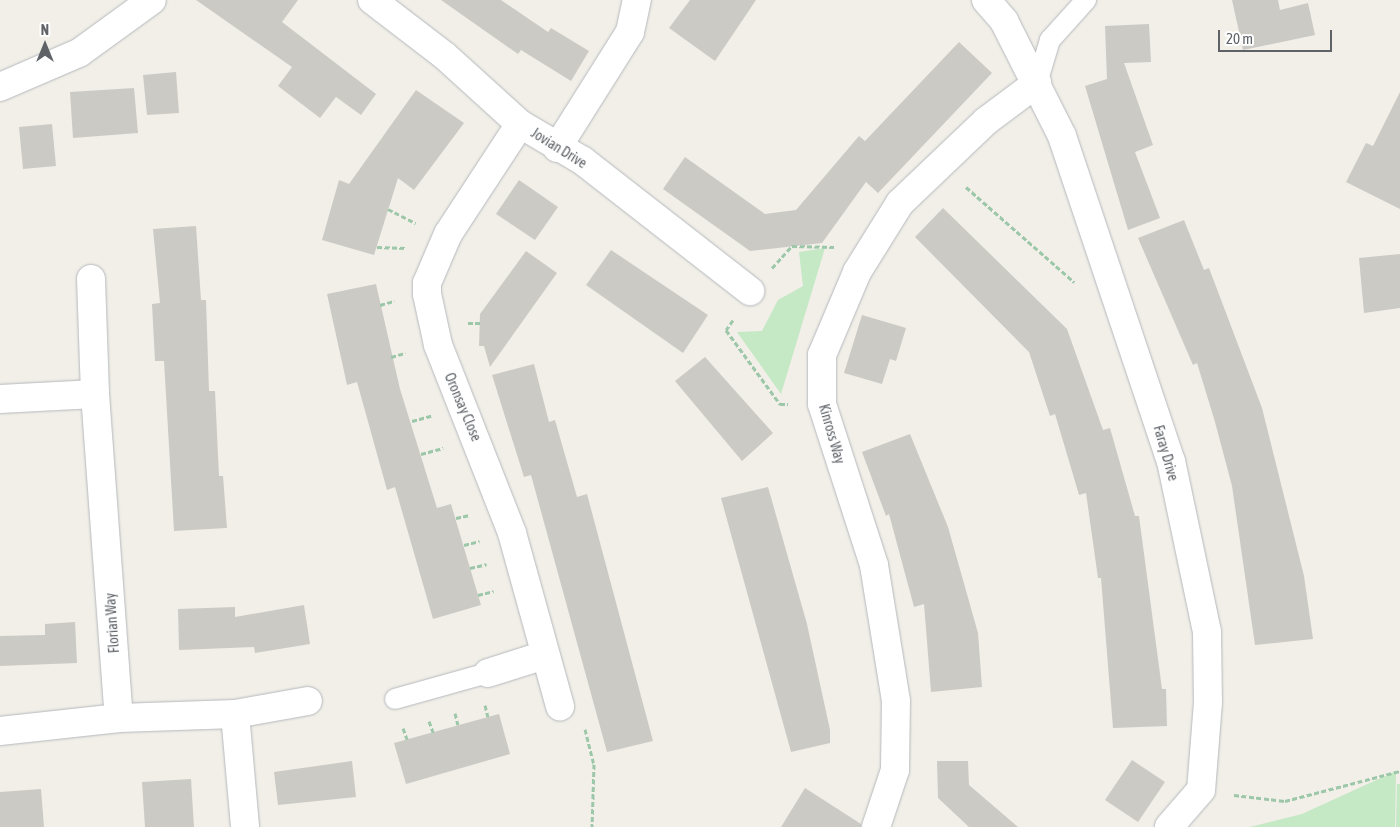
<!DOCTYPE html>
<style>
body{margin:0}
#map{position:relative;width:1400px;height:827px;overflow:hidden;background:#f1efe8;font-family:"Asap Condensed",sans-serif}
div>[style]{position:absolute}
.green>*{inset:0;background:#c5e8c5}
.building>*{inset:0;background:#cccac5}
.path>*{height:3px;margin-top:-1.5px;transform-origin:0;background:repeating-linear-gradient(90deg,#9cc7a9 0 5px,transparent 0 7.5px)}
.roads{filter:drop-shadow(0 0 1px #b5b8bc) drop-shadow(0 0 1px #b5b8bc)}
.service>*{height:20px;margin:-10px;padding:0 10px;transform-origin:10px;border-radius:10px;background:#fff}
.minor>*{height:28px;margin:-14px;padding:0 14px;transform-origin:14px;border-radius:14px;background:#fff}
span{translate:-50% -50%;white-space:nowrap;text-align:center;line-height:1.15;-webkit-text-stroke:4px #fff;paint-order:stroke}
.street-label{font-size:14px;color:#5f6368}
.north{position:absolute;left:20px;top:20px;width:50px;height:50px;-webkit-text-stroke:4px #fff;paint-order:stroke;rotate:0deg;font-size:14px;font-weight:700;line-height:20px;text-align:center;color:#5f6368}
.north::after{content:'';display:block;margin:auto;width:18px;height:22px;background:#5f6368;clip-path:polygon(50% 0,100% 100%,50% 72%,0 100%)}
.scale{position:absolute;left:1218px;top:30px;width:114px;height:22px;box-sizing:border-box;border:2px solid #5f6368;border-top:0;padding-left:6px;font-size:15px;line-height:18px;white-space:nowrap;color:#5f6368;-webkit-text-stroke:4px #fff;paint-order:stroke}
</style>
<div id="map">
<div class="green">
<i style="clip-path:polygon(825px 248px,781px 394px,737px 332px,762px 331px,778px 300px,803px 286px,799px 252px)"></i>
<i style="clip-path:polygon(1396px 771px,1395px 827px,1250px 827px,1302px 814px)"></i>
<i style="clip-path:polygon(1397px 784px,1400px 784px,1400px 827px,1396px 827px)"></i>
</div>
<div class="building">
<i style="clip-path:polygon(196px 0,298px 0,282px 22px,376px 94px,361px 115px,336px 97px,320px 118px,278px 86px,292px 67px)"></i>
<i style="clip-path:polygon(441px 0,501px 0,548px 32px,551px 28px,589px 51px,571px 81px,521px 50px,518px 54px)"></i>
<i style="clip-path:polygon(690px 0,756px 0,715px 61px,669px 28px)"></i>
<i style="clip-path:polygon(1232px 0,1278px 0,1280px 10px,1308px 3px,1315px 35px,1243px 50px)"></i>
<i style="clip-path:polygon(1149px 24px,1151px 62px,1124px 63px,1153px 145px,1135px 152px,1160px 218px,1128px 230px,1085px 86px,1107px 79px,1105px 26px)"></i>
<i style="clip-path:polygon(959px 42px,992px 73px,878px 193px,866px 182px,822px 243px,750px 251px,663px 189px,685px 157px,765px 214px,796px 210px,859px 136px,865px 141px)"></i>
<i style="clip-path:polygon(176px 72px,179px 113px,147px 115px,143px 75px)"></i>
<i style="clip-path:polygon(134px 88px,138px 133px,73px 138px,70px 92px)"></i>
<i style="clip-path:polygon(416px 90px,464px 123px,414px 190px,398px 178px,374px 255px,322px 240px,339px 180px,349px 184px)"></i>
<i style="clip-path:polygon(1400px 92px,1400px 209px,1346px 182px,1366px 143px,1373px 146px)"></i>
<i style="clip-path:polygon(52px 124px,56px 166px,23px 169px,19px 127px)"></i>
<i style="clip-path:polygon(519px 180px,558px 207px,535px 240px,496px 214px)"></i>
<i style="clip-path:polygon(943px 208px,1067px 329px,1103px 430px,1110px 428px,1135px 516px,1139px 516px,1162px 689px,1166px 689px,1167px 726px,1113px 728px,1101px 578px,1098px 578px,1086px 493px,1079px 495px,1055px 414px,1050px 416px,1029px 352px,915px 237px)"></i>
<i style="clip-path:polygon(1184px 220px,1204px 270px,1209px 268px,1262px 408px,1304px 576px,1313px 639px,1255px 645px,1232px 486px,1215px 422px,1197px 363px,1193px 365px,1138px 238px)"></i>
<i style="clip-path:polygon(196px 226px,201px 300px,206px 300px,209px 391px,215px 391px,219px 476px,223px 476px,227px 528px,174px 531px,164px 361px,155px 361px,152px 304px,160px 303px,153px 229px)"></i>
<i style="clip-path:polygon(611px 250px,708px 315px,683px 353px,586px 285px)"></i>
<i style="clip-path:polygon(526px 251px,557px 273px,490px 367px,484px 346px,479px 346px,480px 314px)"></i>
<i style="clip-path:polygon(1400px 254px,1400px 308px,1364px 313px,1359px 258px)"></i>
<i style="clip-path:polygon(376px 284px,400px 389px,437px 508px,451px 504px,481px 605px,433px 619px,395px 487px,387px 490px,357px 382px,347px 385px,327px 294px)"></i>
<i style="clip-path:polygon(862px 315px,906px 328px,896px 361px,890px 359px,882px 384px,844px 373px)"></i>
<i style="clip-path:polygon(705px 357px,773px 433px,742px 461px,675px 381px)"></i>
<i style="clip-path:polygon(534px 364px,549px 422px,555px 420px,577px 497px,587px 494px,653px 741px,607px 752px,531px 475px,524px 477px,492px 375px)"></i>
<i style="clip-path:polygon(910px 434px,948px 527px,978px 633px,982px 687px,931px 692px,924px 604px,914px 607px,889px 514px,886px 516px,862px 452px)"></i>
<i style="clip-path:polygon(768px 487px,807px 624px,830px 730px,830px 743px,791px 752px,721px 498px)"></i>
<i style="clip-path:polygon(304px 605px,310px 644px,255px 653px,254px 647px,179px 650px,178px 609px,235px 607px,235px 617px)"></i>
<i style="clip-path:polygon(75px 622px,77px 663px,0 666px,0 636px,45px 635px,45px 624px)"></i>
<i style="clip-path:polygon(499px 714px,510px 754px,406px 784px,394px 743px)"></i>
<i style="clip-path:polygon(1132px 760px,1165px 782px,1138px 822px,1105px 800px)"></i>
<i style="clip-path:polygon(352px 761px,356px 797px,278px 805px,274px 772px)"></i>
<i style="clip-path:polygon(937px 761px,968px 761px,969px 785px,1018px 827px,969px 827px,938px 798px)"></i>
<i style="clip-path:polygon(191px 779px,194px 827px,145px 827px,142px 782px)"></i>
<i style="clip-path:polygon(805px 788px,861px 824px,861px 827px,781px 827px)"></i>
<i style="clip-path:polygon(41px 789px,44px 827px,0 827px,0 792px)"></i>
</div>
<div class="path">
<i style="left:966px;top:187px;width:144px;rotate:41.3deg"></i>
<i style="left:388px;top:209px;width:31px;rotate:27deg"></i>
<i style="left:377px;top:247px;width:29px;rotate:2deg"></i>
<i style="left:772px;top:268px;width:30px;rotate:-48deg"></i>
<i style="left:792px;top:246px;width:42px;rotate:1.4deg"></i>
<i style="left:380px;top:305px;width:15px;rotate:-16deg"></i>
<i style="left:733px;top:320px;width:12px;rotate:125deg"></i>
<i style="left:726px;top:330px;width:92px;rotate:53.9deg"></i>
<i style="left:780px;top:404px;width:8px"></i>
<i style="left:468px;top:323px;width:12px"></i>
<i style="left:391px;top:357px;width:15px;rotate:-16deg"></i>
<i style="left:412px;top:421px;width:20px;rotate:-15deg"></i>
<i style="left:421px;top:454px;width:23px;rotate:-15deg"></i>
<i style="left:456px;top:518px;width:14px;rotate:-12deg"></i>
<i style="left:464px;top:545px;width:16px;rotate:-14deg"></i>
<i style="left:470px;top:568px;width:17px;rotate:-13deg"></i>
<i style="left:478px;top:595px;width:16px;rotate:-14deg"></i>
<i style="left:485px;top:705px;width:12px;rotate:76deg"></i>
<i style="left:455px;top:713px;width:12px;rotate:76deg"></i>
<i style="left:429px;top:721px;width:12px;rotate:70deg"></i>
<i style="left:403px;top:728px;width:12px;rotate:70deg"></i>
<i style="left:585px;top:729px;width:36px;rotate:76deg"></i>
<i style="left:594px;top:764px;width:63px;rotate:91.8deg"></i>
<i style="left:1234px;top:795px;width:51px;rotate:6.7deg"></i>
<i style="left:1285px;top:801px;width:119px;rotate:-14.6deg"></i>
</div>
<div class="roads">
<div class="service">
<i style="left:1037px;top:83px;width:45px;rotate:-73.2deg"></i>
<i style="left:1050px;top:40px;width:54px;rotate:-48deg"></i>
<i style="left:395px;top:699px;width:97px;rotate:-15.6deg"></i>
</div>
<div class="minor">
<i style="left:372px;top:0;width:92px;rotate:37.5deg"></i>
<i style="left:445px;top:56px;width:101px;rotate:42.2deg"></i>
<i style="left:520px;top:124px;width:73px;rotate:30.4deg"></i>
<i style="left:583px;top:161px;width:212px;rotate:37.9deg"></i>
<i style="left:986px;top:0;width:28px;rotate:49deg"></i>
<i style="left:1004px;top:21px;width:129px;rotate:63.2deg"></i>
<i style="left:1062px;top:136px;width:343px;rotate:71.5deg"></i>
<i style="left:1171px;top:461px;width:175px;rotate:78.1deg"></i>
<i style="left:1207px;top:632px;width:70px;rotate:89.2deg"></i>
<i style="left:1208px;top:702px;width:88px;rotate:94.5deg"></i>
<i style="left:1201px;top:790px;width:49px;rotate:130.9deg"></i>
<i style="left:0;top:87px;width:86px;rotate:-23.3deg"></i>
<i style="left:79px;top:53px;width:90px;rotate:-36deg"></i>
<i style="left:520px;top:124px;width:131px;rotate:123.2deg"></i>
<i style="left:448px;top:234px;width:53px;rotate:113.2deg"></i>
<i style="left:427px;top:283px;width:11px;rotate:90deg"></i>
<i style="left:427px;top:294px;width:52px;rotate:77.8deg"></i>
<i style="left:438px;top:345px;width:202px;rotate:68.5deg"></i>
<i style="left:512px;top:533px;width:180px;rotate:74.5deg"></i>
<i style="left:557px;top:148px;width:137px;rotate:-57.8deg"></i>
<i style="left:630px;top:32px;width:33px;rotate:-78deg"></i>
<i style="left:91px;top:279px;width:115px;rotate:88deg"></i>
<i style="left:0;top:399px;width:95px;rotate:-3deg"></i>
<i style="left:95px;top:394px;width:325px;rotate:85.8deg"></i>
<i style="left:119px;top:718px;width:116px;rotate:-2deg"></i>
<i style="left:235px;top:714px;width:113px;rotate:84.9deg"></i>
<i style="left:488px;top:673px;width:60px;rotate:-17.5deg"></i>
<i style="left:235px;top:714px;width:74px;rotate:-10.1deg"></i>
<i style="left:0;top:731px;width:120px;rotate:-6.2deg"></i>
<i style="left:876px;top:827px;width:60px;rotate:-71.6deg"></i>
<i style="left:895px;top:770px;width:69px;rotate:-89.2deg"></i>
<i style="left:896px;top:701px;width:138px;rotate:-99.2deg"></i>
<i style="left:874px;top:565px;width:169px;rotate:-107.9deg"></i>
<i style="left:822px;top:404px;width:49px;rotate:-90deg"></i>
<i style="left:822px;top:355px;width:90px;rotate:-67.1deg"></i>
<i style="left:857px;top:272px;width:81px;rotate:-58.1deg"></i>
<i style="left:900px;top:203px;width:119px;rotate:-43.6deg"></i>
<i style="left:986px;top:121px;width:64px;rotate:-36.7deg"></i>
</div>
</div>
<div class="street-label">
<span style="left:559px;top:148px;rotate:32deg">Jovian Drive</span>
<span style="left:463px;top:407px;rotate:67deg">Oronsay Close</span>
<span style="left:832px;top:434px;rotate:74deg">Kinross Way</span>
<span style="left:1166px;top:453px;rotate:74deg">Faray Drive</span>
<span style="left:112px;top:623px;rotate:-94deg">Florian Way</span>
</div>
<div class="north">N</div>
<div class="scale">20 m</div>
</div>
